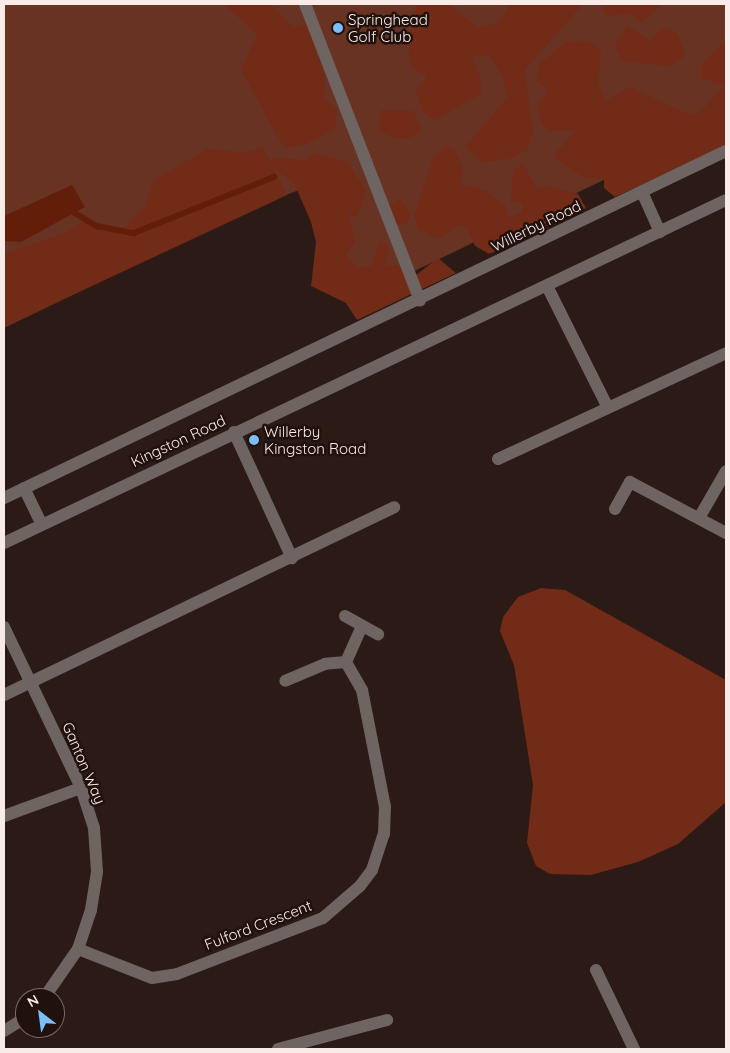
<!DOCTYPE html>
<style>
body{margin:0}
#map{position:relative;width:730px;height:1053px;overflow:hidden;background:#2b1a15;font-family:Quicksand,sans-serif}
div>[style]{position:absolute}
.green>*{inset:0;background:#693323}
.forest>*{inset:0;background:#722b17}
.water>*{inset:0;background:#631e09}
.stream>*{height:5.5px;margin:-2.75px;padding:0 2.75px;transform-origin:2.75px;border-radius:2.75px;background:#631e09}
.minor>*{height:12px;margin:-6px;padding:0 6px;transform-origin:6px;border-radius:6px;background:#6e6461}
.dots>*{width:14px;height:14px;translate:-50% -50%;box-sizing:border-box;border:2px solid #21110c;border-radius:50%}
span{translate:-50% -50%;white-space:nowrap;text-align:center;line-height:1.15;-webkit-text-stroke:5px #21110c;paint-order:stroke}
.poi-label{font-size:15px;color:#f9ece8}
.left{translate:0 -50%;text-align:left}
.street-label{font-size:15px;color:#f9ece8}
.frame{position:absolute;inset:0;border:5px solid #f9ece8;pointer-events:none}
.north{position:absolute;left:15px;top:988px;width:50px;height:50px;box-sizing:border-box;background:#21110c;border:1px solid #776964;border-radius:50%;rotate:330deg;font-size:14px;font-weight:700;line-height:20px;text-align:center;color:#f9ece8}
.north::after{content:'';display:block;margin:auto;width:18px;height:22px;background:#7cbef9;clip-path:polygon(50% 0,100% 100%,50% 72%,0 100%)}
</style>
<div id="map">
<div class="green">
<i style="clip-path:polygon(4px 4px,726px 4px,726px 121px,350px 302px,307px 187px,260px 205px,4px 328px)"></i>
</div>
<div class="forest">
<i style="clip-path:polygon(224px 4px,271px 4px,293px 27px,307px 24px,315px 37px,325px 78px,324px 99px,337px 109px,335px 129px,306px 144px,284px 148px,241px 70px,257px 35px)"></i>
<i style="clip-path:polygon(417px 4px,450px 4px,477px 28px,497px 23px,507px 11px,506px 4px,583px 4px,525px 70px,533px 132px,527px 150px,509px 159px,482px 162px,466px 147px,507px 98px,503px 77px,489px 55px,472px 57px,481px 80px,481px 94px,435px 120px,423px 112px,416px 91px,427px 76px,412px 68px,408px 48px)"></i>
<i style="clip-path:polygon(601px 4px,663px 4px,642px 22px,628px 13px,607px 17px)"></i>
<i style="clip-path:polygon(627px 26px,650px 40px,666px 27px,677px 33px,685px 52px,682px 58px,669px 66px,622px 61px,615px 46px)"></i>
<i style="clip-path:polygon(589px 41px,601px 52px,598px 82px,606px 101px,630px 87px,690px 115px,704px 108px,724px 86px,701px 78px,702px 63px,726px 42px,726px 146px,615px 197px,604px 188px,604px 179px,585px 178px,563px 164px,554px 155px,576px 130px,549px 131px,541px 123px,538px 105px,548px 90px,536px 80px,540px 63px,566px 42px)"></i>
<i style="clip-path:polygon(381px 110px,413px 111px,421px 128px,411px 138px,399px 139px,379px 131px)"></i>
<i style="clip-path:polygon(263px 147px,287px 195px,4px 327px,4px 254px,65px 233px,83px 222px,121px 231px,146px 206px,153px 181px,207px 149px,246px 153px)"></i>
<i style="clip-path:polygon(447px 147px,454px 149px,463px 168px,461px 184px,486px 191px,505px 205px,508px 218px,522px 212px,523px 204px,511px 201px,513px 171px,523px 163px,537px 189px,547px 186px,578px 194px,586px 208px,510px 243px,506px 237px,501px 249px,489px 254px,475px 246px,468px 230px,460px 225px,438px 239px,419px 229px,414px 215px,434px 156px)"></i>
<i style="clip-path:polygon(313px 153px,347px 162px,366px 190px,357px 217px,349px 216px,355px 241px,346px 255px,358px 268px,371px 266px,379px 243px,389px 244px,386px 266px,402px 265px,416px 275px,438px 258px,456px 273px,357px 320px,346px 303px,311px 286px,316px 242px,311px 222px,294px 183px,272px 167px,272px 158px,306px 160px)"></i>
<i style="clip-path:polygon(399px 199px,410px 212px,408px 222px,397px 225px,383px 212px)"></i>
<i style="clip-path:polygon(541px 588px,565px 590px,726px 680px,726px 802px,678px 844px,638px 862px,591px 875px,550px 874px,536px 866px,527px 843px,533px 785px,514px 665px,500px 631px,503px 617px,518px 597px)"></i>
</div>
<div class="water">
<i style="clip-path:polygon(72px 185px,85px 207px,21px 242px,4px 241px,4px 216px)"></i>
</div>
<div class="stream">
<i style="left:75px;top:213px;width:26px;rotate:31deg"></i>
<i style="left:97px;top:226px;width:38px;rotate:11deg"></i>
<i style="left:134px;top:233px;width:151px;rotate:-21.8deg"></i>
</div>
<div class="minor">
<i style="left:305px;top:4px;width:318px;rotate:68.8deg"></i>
<i style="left:642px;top:192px;width:44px;rotate:65.8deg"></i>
<i style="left:547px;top:286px;width:136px;rotate:63.4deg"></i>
<i style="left:234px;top:432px;width:139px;rotate:65.3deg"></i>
<i style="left:498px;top:459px;width:251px;rotate:-24.9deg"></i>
<i style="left:24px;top:488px;width:39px;rotate:64deg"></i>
<i style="left:4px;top:498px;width:801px;rotate:-25.67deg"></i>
<i style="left:615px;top:509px;width:31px;rotate:-61deg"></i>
<i style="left:630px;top:482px;width:109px;rotate:28deg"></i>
<i style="left:699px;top:518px;width:54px;rotate:-60.1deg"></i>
<i style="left:4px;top:543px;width:799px;rotate:-25.41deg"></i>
<i style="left:345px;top:616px;width:38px;rotate:29deg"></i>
<i style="left:4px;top:627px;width:178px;rotate:64.4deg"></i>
<i style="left:81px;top:788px;width:42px;rotate:72deg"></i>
<i style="left:94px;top:828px;width:44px;rotate:86.1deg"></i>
<i style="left:97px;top:872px;width:38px;rotate:99deg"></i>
<i style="left:91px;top:910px;width:41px;rotate:108.4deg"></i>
<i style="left:78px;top:949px;width:60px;rotate:124.8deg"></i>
<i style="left:346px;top:662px;width:39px;rotate:-66deg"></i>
<i style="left:4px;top:695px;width:433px;rotate:-25.7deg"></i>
<i style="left:4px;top:816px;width:82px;rotate:-20deg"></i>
<i style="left:78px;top:949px;width:79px;rotate:21.4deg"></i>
<i style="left:152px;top:978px;width:25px;rotate:-9deg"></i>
<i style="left:177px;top:974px;width:156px;rotate:-21deg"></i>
<i style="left:323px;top:918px;width:49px;rotate:-40.9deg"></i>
<i style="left:360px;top:886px;width:20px;rotate:-53deg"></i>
<i style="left:372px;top:870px;width:38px;rotate:-72deg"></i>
<i style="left:384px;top:834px;width:27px;rotate:-88deg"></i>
<i style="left:385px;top:807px;width:119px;rotate:-101.1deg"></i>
<i style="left:362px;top:690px;width:32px;rotate:-120deg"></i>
<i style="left:346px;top:662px;width:21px;rotate:175deg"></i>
<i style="left:325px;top:664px;width:43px;rotate:157deg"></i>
<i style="left:596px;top:970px;width:88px;rotate:64.3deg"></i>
<i style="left:4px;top:1031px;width:25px;rotate:-32deg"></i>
<i style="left:278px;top:1049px;width:113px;rotate:-14.9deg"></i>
</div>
<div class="dots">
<i style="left:338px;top:28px;background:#7cbef9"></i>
<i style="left:254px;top:440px;background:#7cbef9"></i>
</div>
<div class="poi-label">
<span class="left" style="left:348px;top:28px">Springhead<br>Golf Club</span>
<span class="left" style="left:264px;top:440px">Willerby<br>Kingston Road</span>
</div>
<div class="street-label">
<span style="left:536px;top:226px;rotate:-26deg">Willerby Road</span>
<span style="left:178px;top:441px;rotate:-25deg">Kingston Road</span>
<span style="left:84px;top:763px;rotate:67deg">Ganton Way</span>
<span style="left:258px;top:925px;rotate:-21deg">Fulford Crescent</span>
</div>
<div class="frame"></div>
<div class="north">N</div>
</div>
